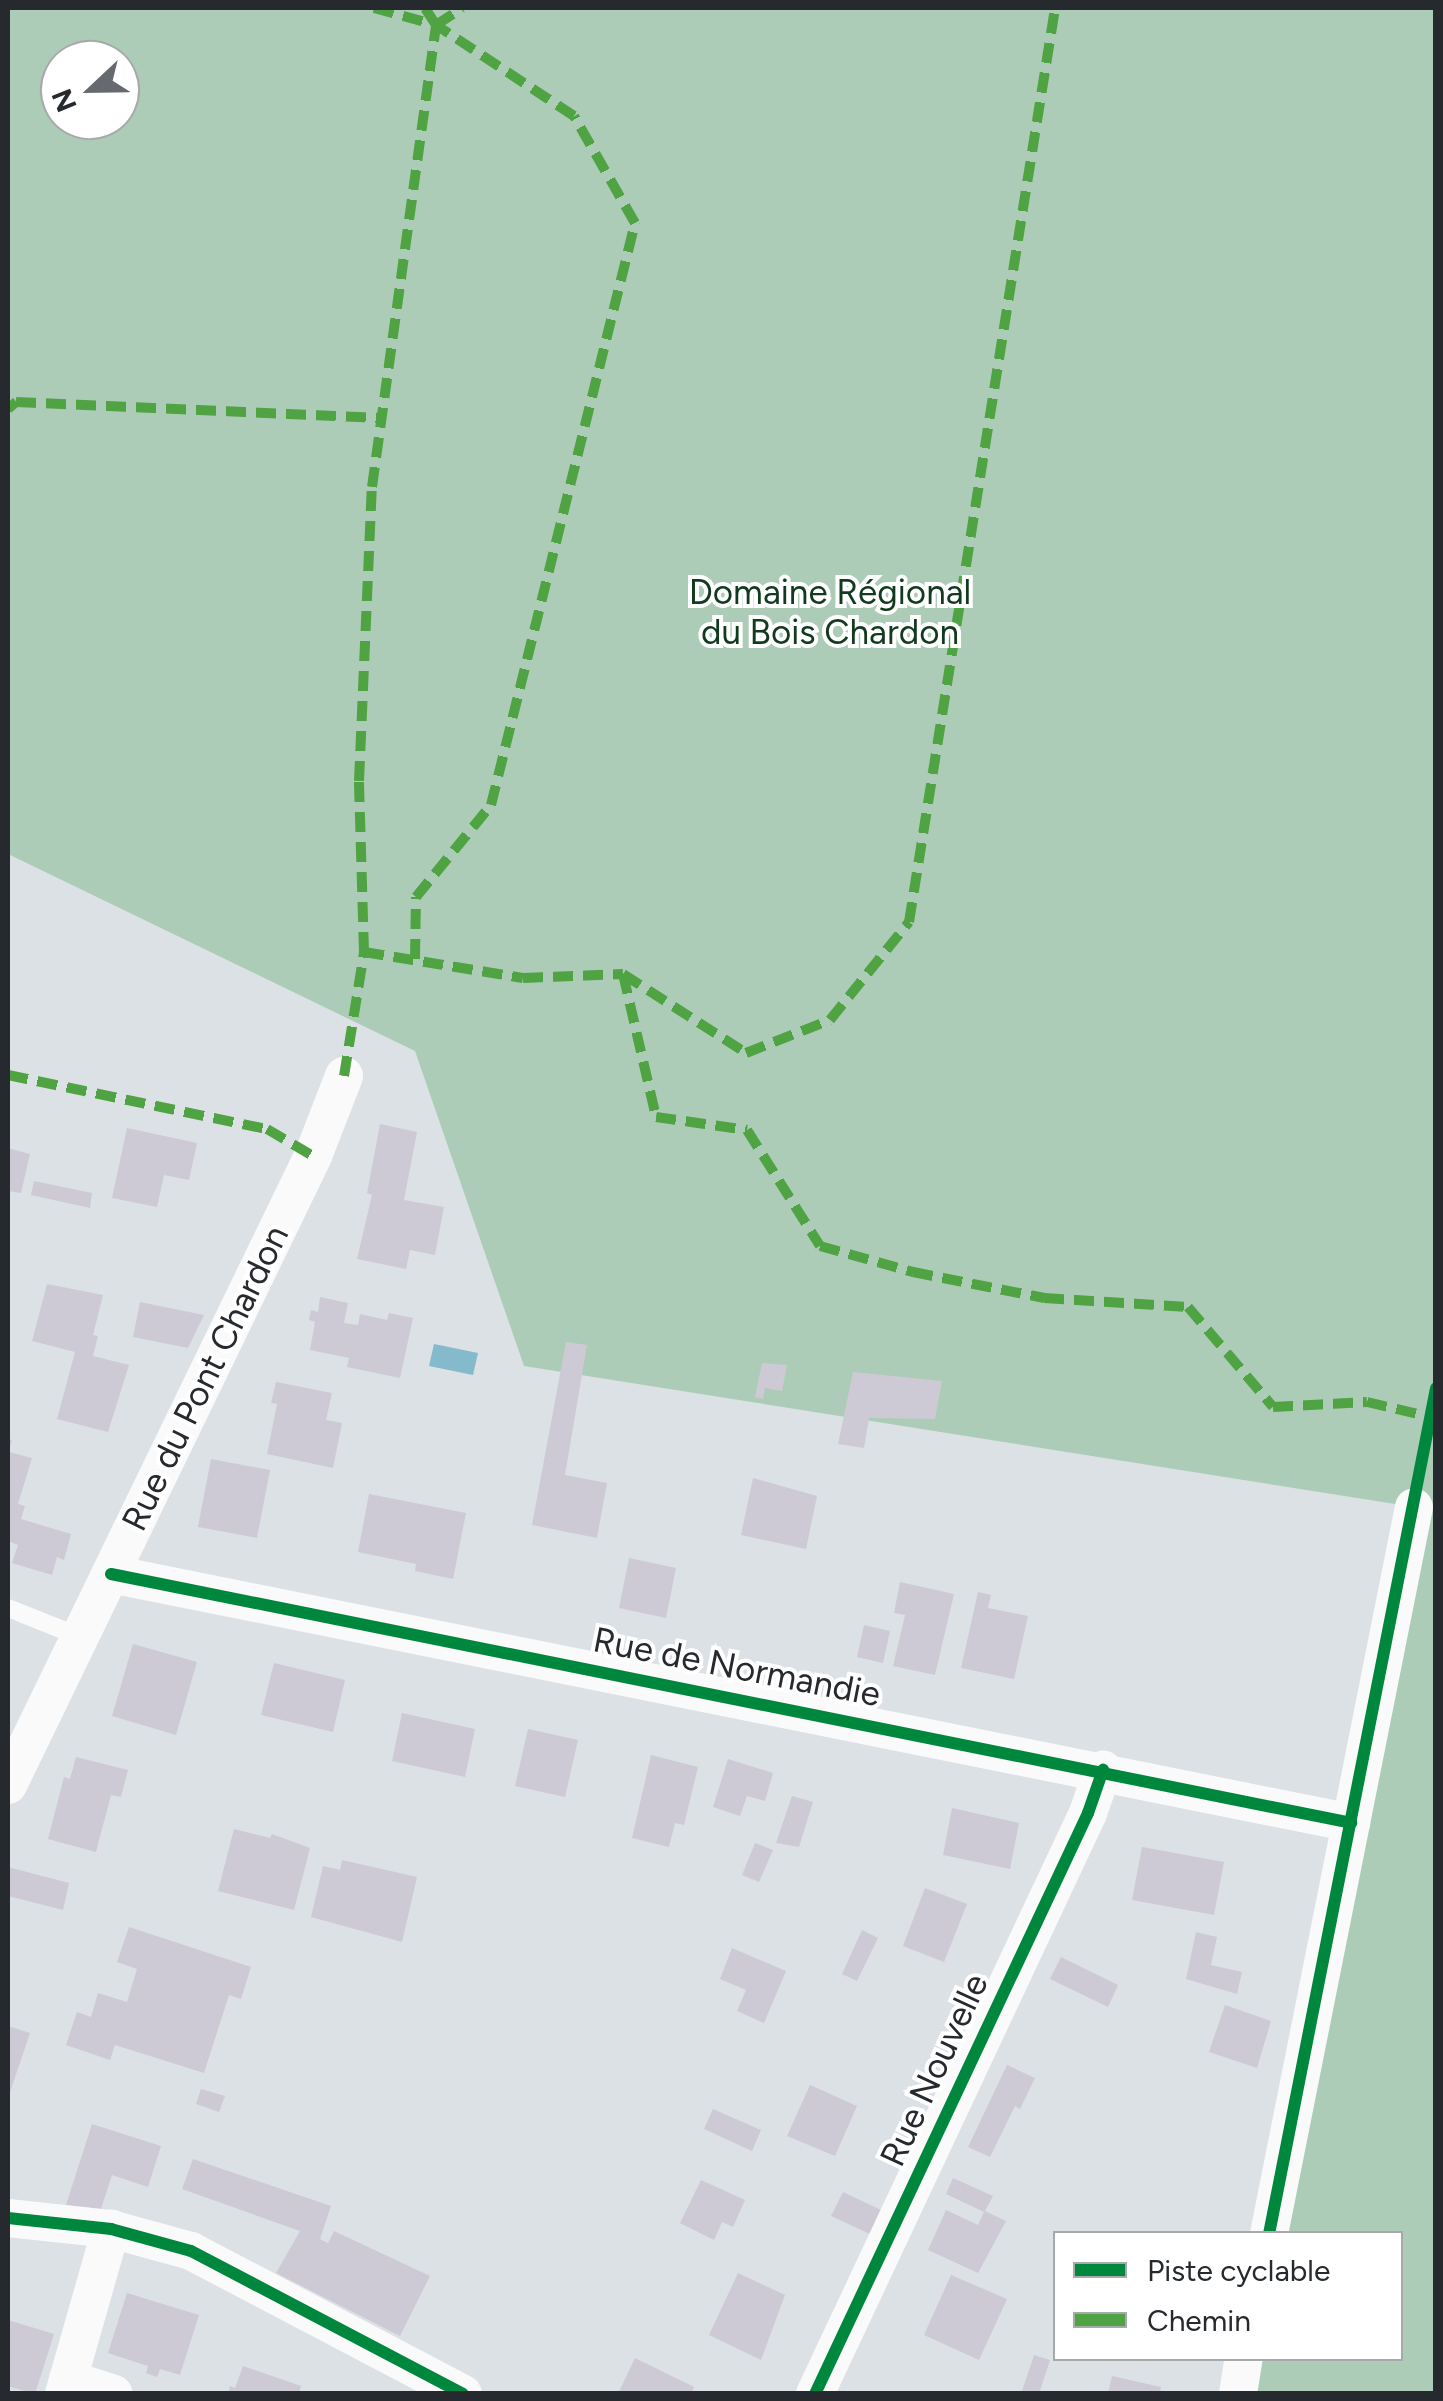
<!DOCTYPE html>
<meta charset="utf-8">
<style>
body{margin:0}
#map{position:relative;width:1443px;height:2401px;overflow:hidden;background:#dce1e6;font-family:Figtree,sans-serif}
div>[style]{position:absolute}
.forest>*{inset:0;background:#adccb8}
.water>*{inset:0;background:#84bacb}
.building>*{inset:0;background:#cdcad5}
.lane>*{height:18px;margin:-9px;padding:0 9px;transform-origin:9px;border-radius:9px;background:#fafafb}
.street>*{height:38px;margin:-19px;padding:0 19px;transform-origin:19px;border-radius:19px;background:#fafafb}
.quiet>*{height:10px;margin-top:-5px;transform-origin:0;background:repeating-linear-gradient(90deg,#50a343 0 20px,transparent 0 30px)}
.cycleway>*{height:12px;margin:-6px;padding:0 6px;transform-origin:6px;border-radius:6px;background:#00873e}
span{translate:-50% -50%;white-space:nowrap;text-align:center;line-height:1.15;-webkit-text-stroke:8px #fff;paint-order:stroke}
.park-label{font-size:35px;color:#113a1f}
.street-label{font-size:35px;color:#26292d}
.frame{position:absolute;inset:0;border:10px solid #26292d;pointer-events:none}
.legend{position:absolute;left:1053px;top:2231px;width:350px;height:130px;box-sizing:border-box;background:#fff;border:2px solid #a8a9ab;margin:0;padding:12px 18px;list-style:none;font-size:30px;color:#26292d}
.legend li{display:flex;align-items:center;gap:20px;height:50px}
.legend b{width:50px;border:2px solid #a8a9ab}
.north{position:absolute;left:40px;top:40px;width:100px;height:100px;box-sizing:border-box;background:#fff;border:2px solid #a8a9ab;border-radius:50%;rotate:248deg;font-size:28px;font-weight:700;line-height:40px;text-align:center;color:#26292d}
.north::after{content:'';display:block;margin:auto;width:35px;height:45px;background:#66696e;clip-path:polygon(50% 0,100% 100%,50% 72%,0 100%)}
</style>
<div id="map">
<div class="forest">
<i style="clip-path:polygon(evenodd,8px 8px,1435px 8px,1435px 2393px,1238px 2393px,1244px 2359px,1400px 2358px,1400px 2234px,1269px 2233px,1414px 1507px,524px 1366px,415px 1051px,8px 854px,8px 8px,60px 60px,120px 60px,120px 120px,60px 120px,60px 60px)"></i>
</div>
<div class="water">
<i style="clip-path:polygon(434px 1344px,478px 1353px,473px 1375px,429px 1366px)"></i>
</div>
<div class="building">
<i style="clip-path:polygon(380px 1124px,417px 1132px,404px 1200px,444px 1207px,435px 1255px,410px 1250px,406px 1269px,357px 1259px,372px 1195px,367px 1193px)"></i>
<i style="clip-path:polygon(127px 1128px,197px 1143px,189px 1180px,164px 1175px,157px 1207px,112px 1198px)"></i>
<i style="clip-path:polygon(8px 1148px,30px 1154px,21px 1193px,8px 1191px)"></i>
<i style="clip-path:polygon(34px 1181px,92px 1193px,90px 1208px,31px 1195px)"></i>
<i style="clip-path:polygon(47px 1284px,103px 1295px,93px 1335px,98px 1336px,93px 1356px,129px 1365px,108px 1432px,57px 1419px,75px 1352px,32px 1341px)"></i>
<i style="clip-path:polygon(320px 1297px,348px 1303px,344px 1323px,358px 1325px,360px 1314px,387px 1320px,389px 1313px,413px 1318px,400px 1378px,347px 1367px,349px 1358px,310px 1350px,315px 1322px,309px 1320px,311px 1310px,318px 1312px)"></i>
<i style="clip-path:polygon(140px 1302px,204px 1315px,188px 1348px,133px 1337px)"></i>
<i style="clip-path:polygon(566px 1342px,587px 1345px,565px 1475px,607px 1483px,597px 1538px,532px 1525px)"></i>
<i style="clip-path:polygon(762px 1363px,787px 1365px,782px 1391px,765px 1388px,763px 1399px,755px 1397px)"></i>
<i style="clip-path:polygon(853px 1372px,942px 1381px,935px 1419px,869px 1418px,864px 1448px,838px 1444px)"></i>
<i style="clip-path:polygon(276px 1382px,332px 1393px,326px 1420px,342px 1423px,333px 1468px,267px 1454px,277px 1404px,271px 1403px)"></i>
<i style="clip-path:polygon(8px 1439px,12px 1440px,9px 1452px,32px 1458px,18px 1504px,25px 1506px,21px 1519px,71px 1534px,64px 1560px,57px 1557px,52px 1575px,12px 1563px,18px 1545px,8px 1541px)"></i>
<i style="clip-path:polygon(211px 1459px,270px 1470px,257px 1538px,198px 1527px)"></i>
<i style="clip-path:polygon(753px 1478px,817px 1496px,806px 1549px,741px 1535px)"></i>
<i style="clip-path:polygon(369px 1494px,466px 1513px,453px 1579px,415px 1571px,416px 1564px,358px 1552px)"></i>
<i style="clip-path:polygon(629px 1558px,676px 1568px,666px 1618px,619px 1608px)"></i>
<i style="clip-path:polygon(900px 1582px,954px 1594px,935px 1675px,893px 1666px,905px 1615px,894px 1613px)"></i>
<i style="clip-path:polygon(978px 1592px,991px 1595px,988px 1608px,1028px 1616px,1014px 1679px,961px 1668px)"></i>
<i style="clip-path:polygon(864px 1625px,890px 1631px,883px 1663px,857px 1657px)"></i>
<i style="clip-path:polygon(133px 1644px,197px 1662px,176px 1735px,112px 1716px)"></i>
<i style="clip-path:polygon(274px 1663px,345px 1680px,333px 1732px,261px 1715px)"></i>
<i style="clip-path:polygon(402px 1713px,475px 1729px,465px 1777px,392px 1761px)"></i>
<i style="clip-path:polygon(528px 1729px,578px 1740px,565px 1797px,515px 1786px)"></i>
<i style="clip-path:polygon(651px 1755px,698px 1767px,684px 1825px,675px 1823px,669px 1847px,632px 1838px)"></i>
<i style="clip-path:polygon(76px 1757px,128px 1770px,121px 1797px,111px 1795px,96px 1852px,48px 1839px,64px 1777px,70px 1779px)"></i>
<i style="clip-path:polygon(728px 1759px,773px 1773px,765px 1801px,747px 1796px,740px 1816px,713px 1807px)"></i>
<i style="clip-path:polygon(792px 1796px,813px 1802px,799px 1847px,776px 1843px)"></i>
<i style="clip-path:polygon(952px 1808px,1019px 1823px,1010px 1869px,943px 1855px)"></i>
<i style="clip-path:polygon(234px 1829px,270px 1838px,272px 1834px,310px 1848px,294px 1910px,218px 1891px)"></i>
<i style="clip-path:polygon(755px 1843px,773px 1850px,759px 1882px,742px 1875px)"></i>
<i style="clip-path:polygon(1142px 1847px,1224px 1862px,1214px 1915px,1132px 1900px)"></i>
<i style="clip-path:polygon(342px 1860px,417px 1877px,402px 1942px,311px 1917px,323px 1866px,340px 1870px)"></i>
<i style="clip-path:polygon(8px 1867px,69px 1883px,63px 1910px,8px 1896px)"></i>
<i style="clip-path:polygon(925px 1888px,967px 1904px,944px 1962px,903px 1946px)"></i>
<i style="clip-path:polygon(129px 1927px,251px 1967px,241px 1999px,229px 1995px,204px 2073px,115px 2045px,110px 2060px,66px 2045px,77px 2012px,91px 2017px,98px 1993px,127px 2002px,137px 1969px,117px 1962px)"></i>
<i style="clip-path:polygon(862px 1930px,878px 1938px,857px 1981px,842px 1974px)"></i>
<i style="clip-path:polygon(1196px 1932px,1217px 1937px,1211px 1965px,1242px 1972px,1237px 1994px,1186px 1979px)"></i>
<i style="clip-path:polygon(732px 1948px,786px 1971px,764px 2023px,737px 2011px,746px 1990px,720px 1979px)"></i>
<i style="clip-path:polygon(1061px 1957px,1118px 1985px,1108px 2007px,1050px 1979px)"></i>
<i style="clip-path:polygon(1225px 2005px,1271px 2021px,1257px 2068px,1209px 2052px)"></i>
<i style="clip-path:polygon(8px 2026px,30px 2033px,8px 2098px)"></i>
<i style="clip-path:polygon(1007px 2065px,1035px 2078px,1020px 2109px,1015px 2106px,990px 2157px,968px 2147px)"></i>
<i style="clip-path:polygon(810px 2085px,857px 2106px,835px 2156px,787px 2136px)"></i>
<i style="clip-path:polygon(201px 2089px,225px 2096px,219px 2112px,196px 2104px)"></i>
<i style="clip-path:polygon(713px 2109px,761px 2130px,752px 2151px,704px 2129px)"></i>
<i style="clip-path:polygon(92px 2124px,161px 2146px,148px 2187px,112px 2175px,101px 2209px,66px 2205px)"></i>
<i style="clip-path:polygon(193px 2159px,331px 2206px,320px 2239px,328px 2243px,334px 2231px,430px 2276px,400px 2336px,276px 2273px,300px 2231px,182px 2189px)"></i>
<i style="clip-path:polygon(953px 2178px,993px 2196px,985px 2211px,1006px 2221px,978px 2273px,928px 2250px,946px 2210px,978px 2225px,984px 2212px,946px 2194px)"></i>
<i style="clip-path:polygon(701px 2180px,745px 2200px,733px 2227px,722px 2222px,714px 2240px,680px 2223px)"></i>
<i style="clip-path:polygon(843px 2192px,881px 2210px,870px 2234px,831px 2216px)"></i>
<i style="clip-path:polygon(738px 2273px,785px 2295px,761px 2360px,709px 2335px)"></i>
<i style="clip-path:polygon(951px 2275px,1007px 2299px,979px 2360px,924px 2335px)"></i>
<i style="clip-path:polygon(127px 2293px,199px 2315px,180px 2375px,160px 2369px,157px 2377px,146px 2373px,148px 2366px,108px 2353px)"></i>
<i style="clip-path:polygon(8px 2320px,54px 2334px,35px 2394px,8px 2386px)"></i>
<i style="clip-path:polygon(1034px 2355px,1050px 2360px,1039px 2394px,1021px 2394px)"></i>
<i style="clip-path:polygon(635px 2358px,694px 2387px,691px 2394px,618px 2394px)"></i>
<i style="clip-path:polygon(243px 2366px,301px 2386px,299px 2394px,228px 2394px,230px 2386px,235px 2388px)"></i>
<i style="clip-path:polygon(1112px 2376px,1161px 2387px,1160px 2394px,1108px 2394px)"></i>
</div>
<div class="lane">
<i style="left:8px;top:1608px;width:75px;rotate:21.8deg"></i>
</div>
<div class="street">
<i style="left:111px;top:1574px;width:1265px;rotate:11.35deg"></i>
<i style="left:8px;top:1785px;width:699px;rotate:-64.13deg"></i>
<i style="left:313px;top:1156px;width:86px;rotate:-68.8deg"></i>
<i style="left:8px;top:2218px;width:104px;rotate:6.1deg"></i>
<i style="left:111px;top:2229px;width:83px;rotate:15.4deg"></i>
<i style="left:191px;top:2251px;width:307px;rotate:27.7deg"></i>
<i style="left:1269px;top:2234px;width:741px;rotate:-78.72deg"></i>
<i style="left:68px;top:2379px;width:48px;rotate:18.1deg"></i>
<i style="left:64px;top:2394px;width:172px;rotate:-74.1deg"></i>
<i style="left:815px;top:2394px;width:642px;rotate:-64.83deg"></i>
<i style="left:1088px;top:1813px;width:46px;rotate:-70.8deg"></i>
<i style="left:1238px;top:2394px;width:36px;rotate:-81deg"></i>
</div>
<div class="quiet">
<i style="left:374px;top:8px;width:64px;rotate:15.3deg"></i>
<i style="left:8px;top:409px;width:11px;rotate:-41deg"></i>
<i style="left:16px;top:402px;width:365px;rotate:2.5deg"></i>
<i style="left:364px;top:952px;width:161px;rotate:9.3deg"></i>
<i style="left:523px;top:978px;width:100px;rotate:-2.3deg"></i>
<i style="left:623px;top:974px;width:147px;rotate:77deg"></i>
<i style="left:656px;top:1117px;width:92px;rotate:8.1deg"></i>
<i style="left:747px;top:1130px;width:137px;rotate:57.8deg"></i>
<i style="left:820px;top:1246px;width:97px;rotate:15.6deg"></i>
<i style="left:913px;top:1272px;width:134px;rotate:11.2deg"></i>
<i style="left:1044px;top:1298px;width:144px;rotate:3.6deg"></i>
<i style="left:1188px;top:1307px;width:131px;rotate:49.6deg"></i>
<i style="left:1273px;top:1407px;width:94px;rotate:-3deg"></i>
<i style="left:1367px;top:1402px;width:66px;rotate:13.2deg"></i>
<i style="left:1431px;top:1417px;width:8px;rotate:50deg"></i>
<i style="left:415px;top:959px;width:62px;rotate:-89.1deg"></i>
<i style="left:416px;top:897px;width:119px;rotate:-50.8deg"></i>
<i style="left:491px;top:805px;width:600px;rotate:-76.1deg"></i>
<i style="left:635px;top:223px;width:123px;rotate:-119.7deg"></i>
<i style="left:574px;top:116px;width:165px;rotate:-146.6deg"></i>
<i style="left:436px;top:25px;width:20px;rotate:-123deg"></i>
<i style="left:623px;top:974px;width:146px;rotate:32.7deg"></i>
<i style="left:746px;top:1053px;width:90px;rotate:-21.4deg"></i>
<i style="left:830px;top:1020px;width:126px;rotate:-51.1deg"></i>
<i style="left:909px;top:922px;width:926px;rotate:-80.92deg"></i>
<i style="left:8px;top:1075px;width:265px;rotate:11.8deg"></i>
<i style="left:267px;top:1129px;width:53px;rotate:30.4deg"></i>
<i style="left:344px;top:1076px;width:126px;rotate:-80.8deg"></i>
<i style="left:364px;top:952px;width:171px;rotate:-91.7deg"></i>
<i style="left:359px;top:781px;width:294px;rotate:-87.5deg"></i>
<i style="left:372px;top:487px;width:466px;rotate:-82.1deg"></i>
<i style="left:436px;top:25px;width:31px;rotate:-33deg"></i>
</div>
<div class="cycleway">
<i style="left:111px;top:1574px;width:1265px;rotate:11.35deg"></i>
<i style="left:8px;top:2218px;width:104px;rotate:6.1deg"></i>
<i style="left:111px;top:2229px;width:83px;rotate:15.4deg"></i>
<i style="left:191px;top:2251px;width:307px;rotate:27.7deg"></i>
<i style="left:1269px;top:2234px;width:862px;rotate:-78.83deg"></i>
<i style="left:815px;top:2394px;width:642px;rotate:-64.83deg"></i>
<i style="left:1088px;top:1813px;width:46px;rotate:-70.8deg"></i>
</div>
<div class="park-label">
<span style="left:830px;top:612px">Domaine Régional<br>du Bois Chardon</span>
</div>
<div class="street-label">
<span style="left:205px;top:1378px;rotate:-64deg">Rue du Pont Chardon</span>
<span style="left:737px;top:1667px;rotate:11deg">Rue de Normandie</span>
<span style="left:934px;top:2070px;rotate:-65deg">Rue Nouvelle</span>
</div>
<div class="frame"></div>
<ul class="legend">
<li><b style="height:12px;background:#00873e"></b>Piste cyclable</li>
<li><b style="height:12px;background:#50a343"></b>Chemin</li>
</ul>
<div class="north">N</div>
</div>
